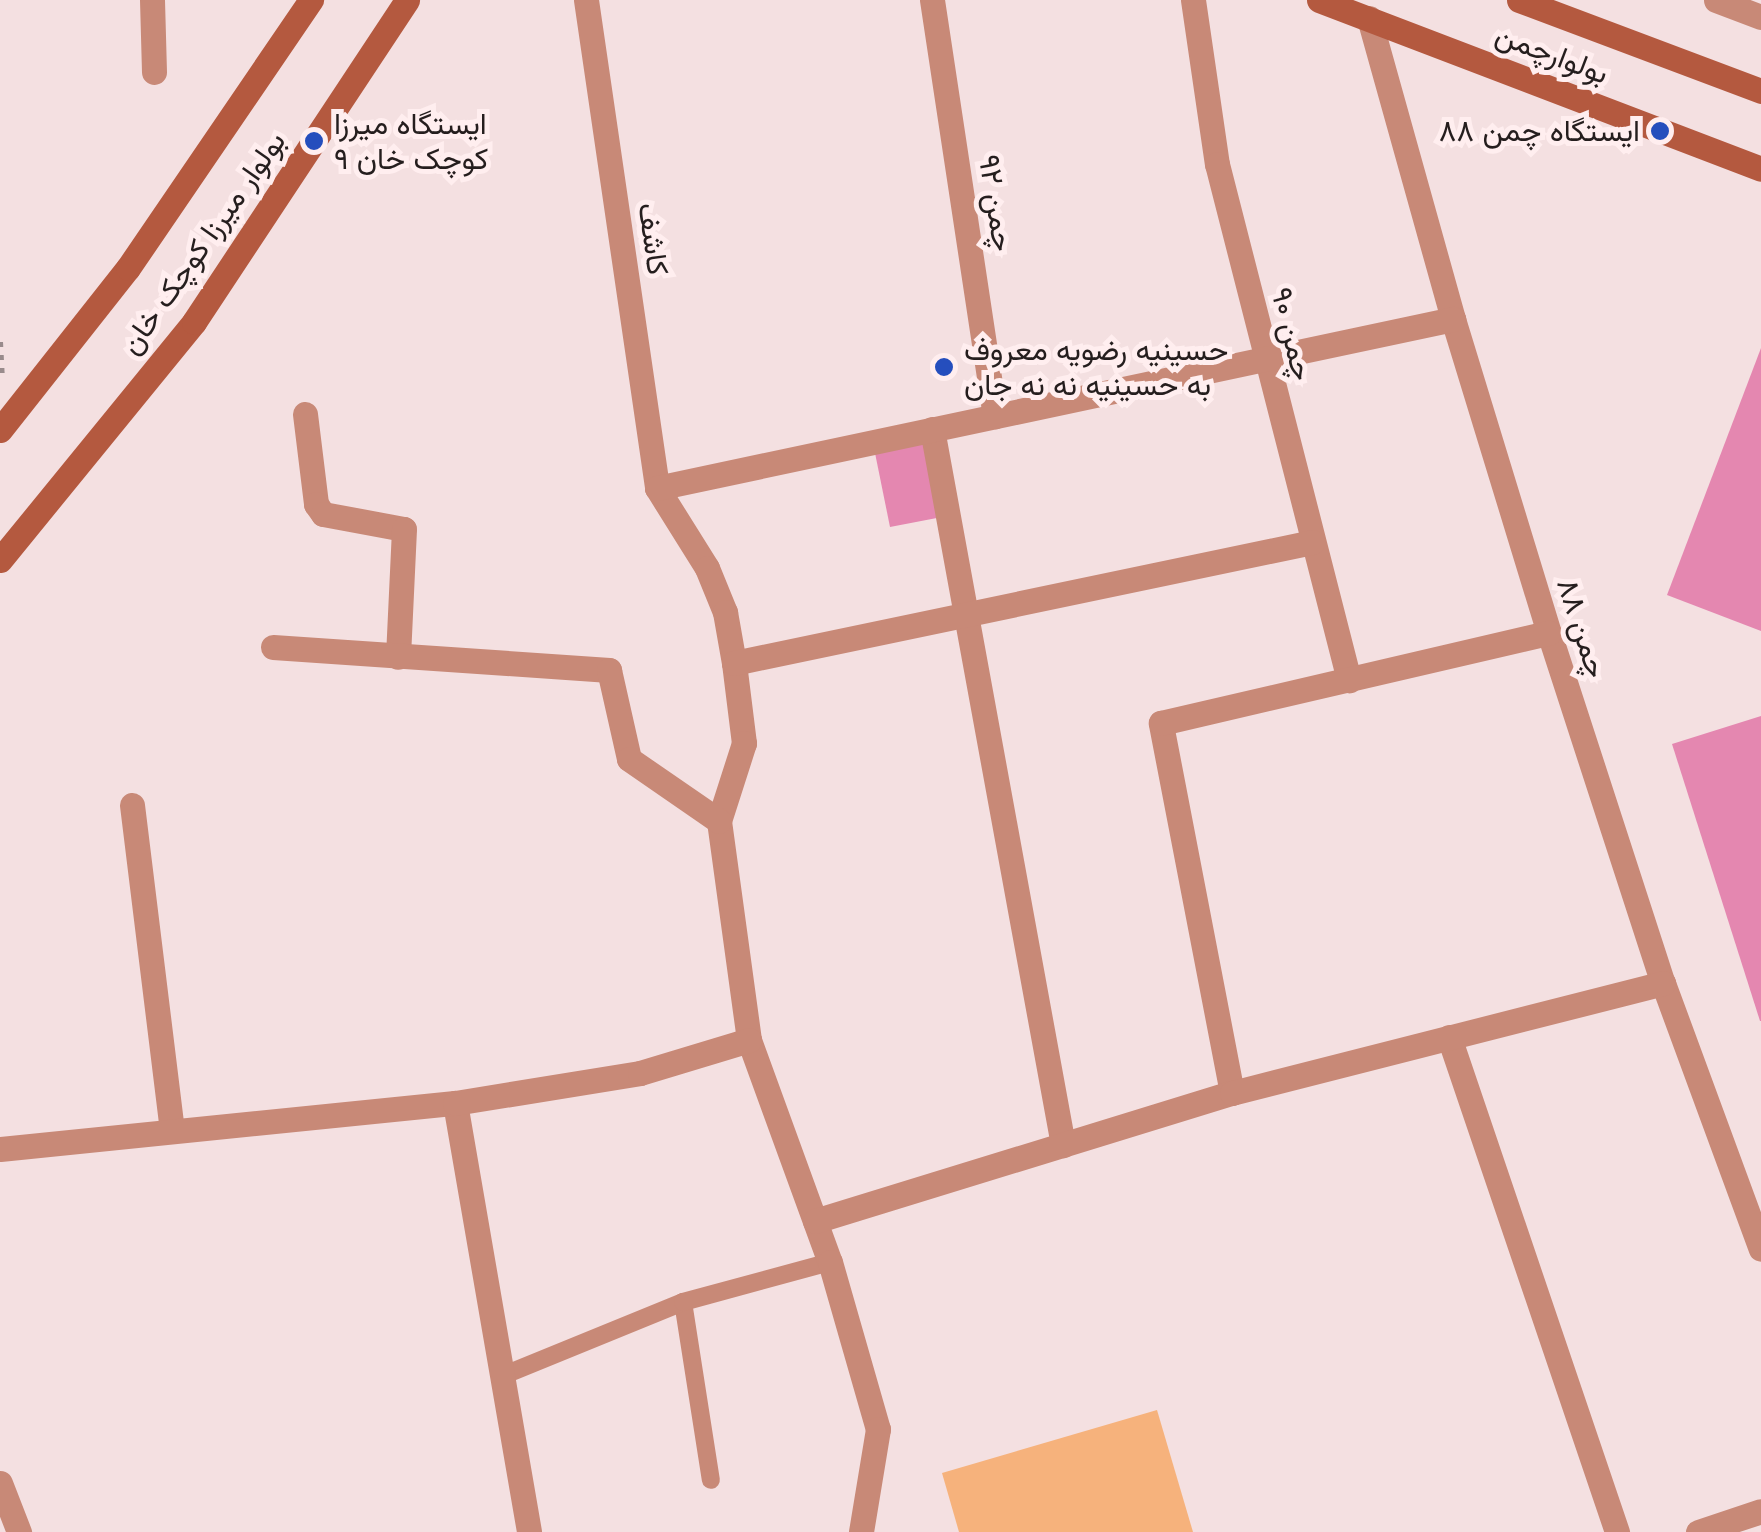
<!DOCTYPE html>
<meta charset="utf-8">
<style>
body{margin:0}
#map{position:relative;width:1761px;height:1532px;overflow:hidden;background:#f4e0e1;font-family:Helvetica,Vazirmatn,sans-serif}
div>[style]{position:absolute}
.green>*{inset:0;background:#f6b27c}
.building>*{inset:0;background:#e487b0}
.path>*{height:6px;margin-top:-3px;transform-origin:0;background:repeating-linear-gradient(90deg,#998b8c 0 5px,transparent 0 13px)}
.service>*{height:18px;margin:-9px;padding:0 9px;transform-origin:9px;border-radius:9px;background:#c88977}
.minor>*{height:25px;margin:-12.5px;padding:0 12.5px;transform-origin:12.5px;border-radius:12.5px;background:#c88977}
.secondary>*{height:25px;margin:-12.5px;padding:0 12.5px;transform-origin:12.5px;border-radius:12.5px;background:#b4593f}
.dots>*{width:28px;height:28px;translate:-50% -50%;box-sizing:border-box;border:5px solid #ffeeef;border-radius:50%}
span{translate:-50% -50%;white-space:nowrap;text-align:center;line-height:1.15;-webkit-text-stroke:10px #ffeeef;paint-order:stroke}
.street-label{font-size:30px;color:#251e1e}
.poi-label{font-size:30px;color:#251e1e}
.left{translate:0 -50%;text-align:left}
.right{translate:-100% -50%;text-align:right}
</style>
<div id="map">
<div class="green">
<i style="clip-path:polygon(1157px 1410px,1193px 1532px,959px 1532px,942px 1473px)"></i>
</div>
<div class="building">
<i style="clip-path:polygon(1761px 348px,1761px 631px,1667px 595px)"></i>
<i style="clip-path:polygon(927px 443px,942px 517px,890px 527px,875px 453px)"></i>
<i style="clip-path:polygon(1761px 716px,1761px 1021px,1760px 1021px,1672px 744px)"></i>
</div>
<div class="path">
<i style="left:0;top:342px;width:35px;rotate:87deg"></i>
</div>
<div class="service">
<i style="left:683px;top:1302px;width:180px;rotate:81.1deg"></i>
<i style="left:502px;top:1376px;width:196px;rotate:-22.2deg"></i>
<i style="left:683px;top:1302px;width:152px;rotate:-15.2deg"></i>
</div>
<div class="minor">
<i style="left:152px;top:0;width:72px;rotate:88.4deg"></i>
<i style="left:586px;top:0;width:493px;rotate:81.7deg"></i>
<i style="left:657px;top:488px;width:94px;rotate:58deg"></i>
<i style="left:707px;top:568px;width:48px;rotate:67.8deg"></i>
<i style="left:725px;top:612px;width:52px;rotate:80deg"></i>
<i style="left:734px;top:663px;width:81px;rotate:82.9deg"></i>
<i style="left:744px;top:743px;width:82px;rotate:107.8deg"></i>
<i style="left:719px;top:821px;width:221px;rotate:82.2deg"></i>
<i style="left:749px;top:1040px;width:236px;rotate:70deg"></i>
<i style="left:830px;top:1262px;width:174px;rotate:74deg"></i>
<i style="left:878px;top:1429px;width:104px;rotate:99.4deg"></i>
<i style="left:932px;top:0;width:421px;rotate:81.4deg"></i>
<i style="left:1193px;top:0;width:166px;rotate:81.7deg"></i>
<i style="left:1217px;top:164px;width:533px;rotate:75.65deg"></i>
<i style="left:1716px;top:0;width:48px;rotate:20.7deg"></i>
<i style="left:1369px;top:18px;width:313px;rotate:74.4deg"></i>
<i style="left:1453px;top:319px;width:328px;rotate:73deg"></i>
<i style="left:1549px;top:633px;width:368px;rotate:72deg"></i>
<i style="left:1663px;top:983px;width:283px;rotate:69.8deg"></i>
<i style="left:305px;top:414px;width:91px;rotate:83deg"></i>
<i style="left:316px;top:504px;width:12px;rotate:55deg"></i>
<i style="left:323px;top:514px;width:82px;rotate:10.5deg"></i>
<i style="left:404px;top:529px;width:128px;rotate:92.7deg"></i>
<i style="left:932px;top:429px;width:728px;rotate:79.63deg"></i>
<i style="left:657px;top:488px;width:814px;rotate:-11.99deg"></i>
<i style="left:273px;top:647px;width:337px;rotate:3.9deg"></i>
<i style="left:609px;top:670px;width:91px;rotate:77.3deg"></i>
<i style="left:629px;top:759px;width:109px;rotate:34.6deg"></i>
<i style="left:734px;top:663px;width:591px;rotate:-11.82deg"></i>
<i style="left:132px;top:805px;width:326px;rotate:83deg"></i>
<i style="left:1449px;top:1037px;width:523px;rotate:71.25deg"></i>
<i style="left:1232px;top:1093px;width:377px;rotate:-100.9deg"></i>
<i style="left:1161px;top:723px;width:398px;rotate:-13.1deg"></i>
<i style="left:455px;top:1103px;width:435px;rotate:80.2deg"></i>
<i style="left:0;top:1149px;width:457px;rotate:-5.8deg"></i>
<i style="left:455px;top:1103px;width:187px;rotate:-9.2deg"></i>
<i style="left:640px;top:1073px;width:114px;rotate:-16.8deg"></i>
<i style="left:815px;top:1221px;width:436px;rotate:-17.1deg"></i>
<i style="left:1232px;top:1093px;width:445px;rotate:-14.3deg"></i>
<i style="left:0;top:1483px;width:53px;rotate:68.8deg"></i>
<i style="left:1698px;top:1532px;width:66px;rotate:-18.4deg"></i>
</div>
<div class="secondary">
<i style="left:1319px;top:0;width:473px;rotate:20.9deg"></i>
<i style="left:1519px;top:0;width:259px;rotate:20.6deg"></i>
<i style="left:0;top:430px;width:206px;rotate:-51.7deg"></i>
<i style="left:128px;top:268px;width:325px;rotate:-55.7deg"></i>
<i style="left:0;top:560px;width:307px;rotate:-50.8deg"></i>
<i style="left:194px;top:322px;width:386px;rotate:-56.5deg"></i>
</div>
<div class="dots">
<i style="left:1660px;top:131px;background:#254ebd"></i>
<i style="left:314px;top:141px;background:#254ebd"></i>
<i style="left:944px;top:367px;background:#254ebd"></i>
</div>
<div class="street-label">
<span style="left:1552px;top:54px;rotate:21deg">بولوارچمن</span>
<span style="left:996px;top:203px;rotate:81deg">چمن ۹۲</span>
<span style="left:653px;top:239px;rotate:82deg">کاشف</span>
<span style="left:203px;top:243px;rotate:-55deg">بولوار میرزا کوچک خان</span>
<span style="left:1292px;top:334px;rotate:76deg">چمن ۹۰</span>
<span style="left:1582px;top:628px;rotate:72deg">چمن ۸۸</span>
</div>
<div class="poi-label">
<span class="left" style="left:334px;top:141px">ایستگاه میرزا<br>کوچک خان ۹</span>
<span class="right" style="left:1640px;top:131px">ایستگاه چمن ۸۸</span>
<span class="left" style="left:964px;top:367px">حسینیه رضویه معروف<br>به حسینیه نه نه جان</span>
</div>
</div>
